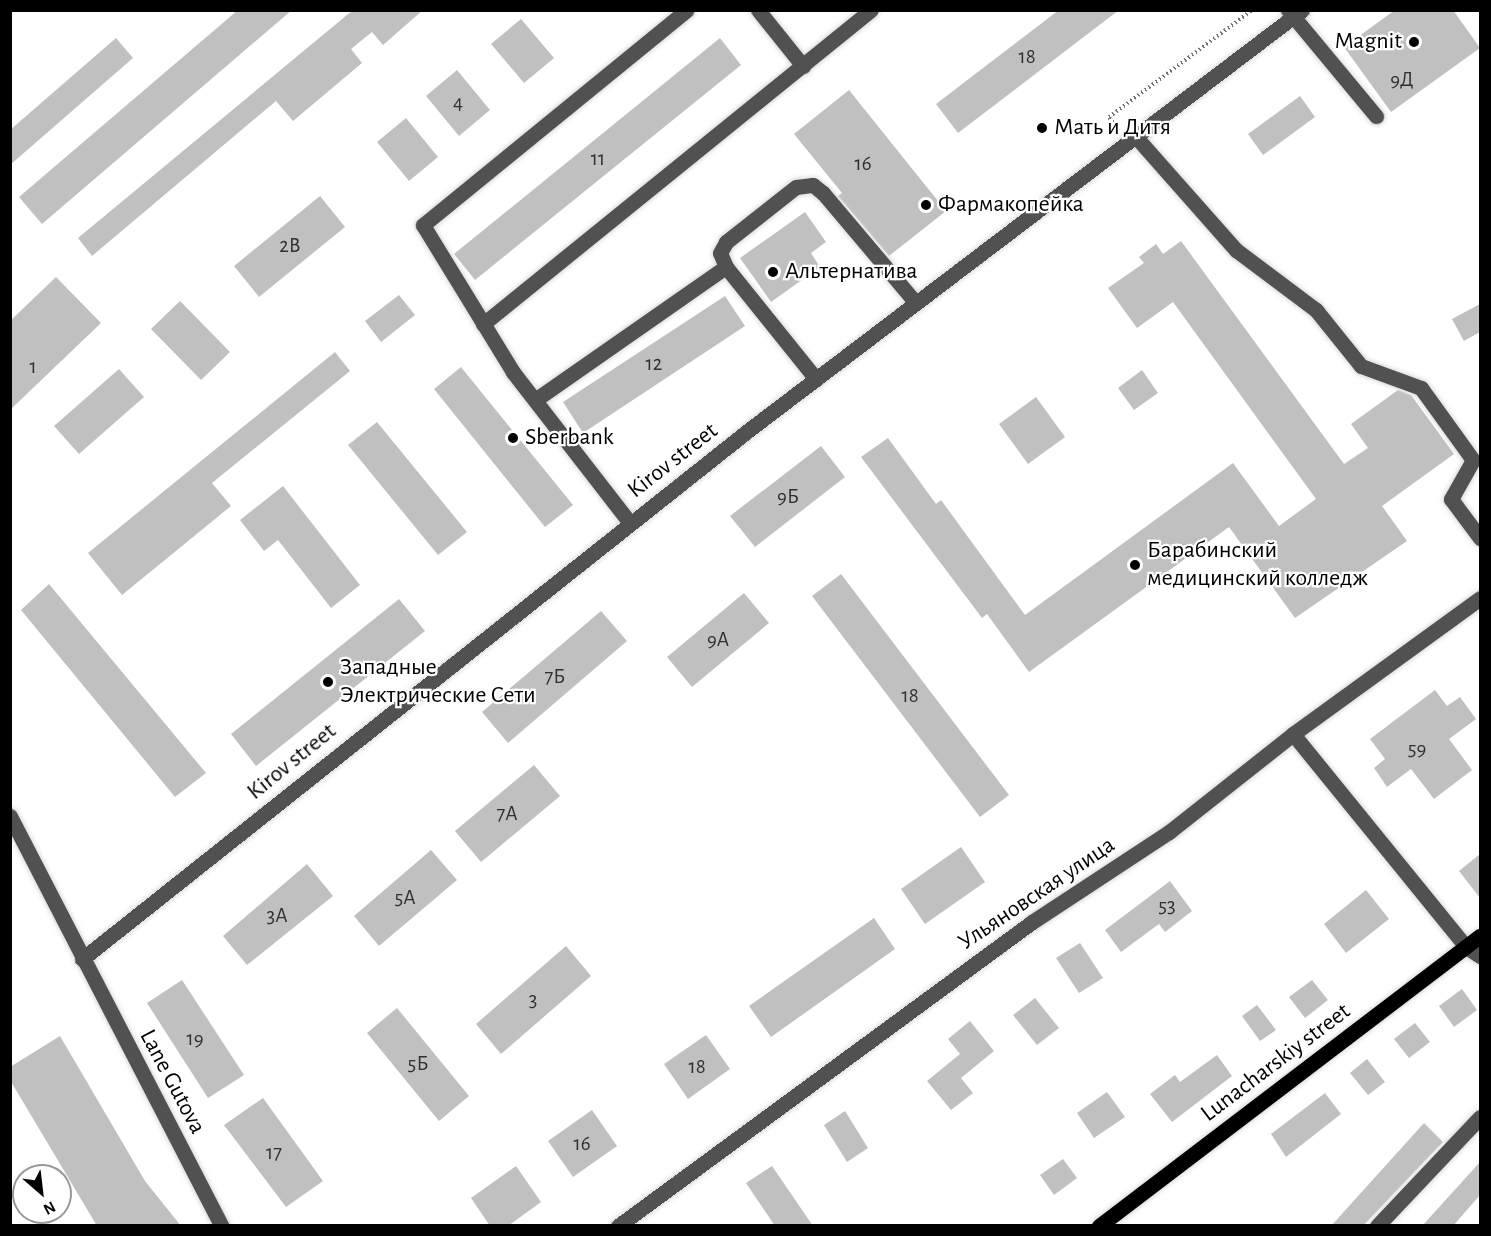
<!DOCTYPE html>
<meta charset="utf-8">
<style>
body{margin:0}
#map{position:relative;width:1491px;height:1236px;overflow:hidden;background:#fff;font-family:"Alegreya Sans",sans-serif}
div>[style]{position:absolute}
.building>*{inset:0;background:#c0c0c0}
.path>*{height:4px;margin-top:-2px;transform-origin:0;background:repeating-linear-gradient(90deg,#737373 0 1.5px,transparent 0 4.5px)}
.roads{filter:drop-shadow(0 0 2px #dbdbdb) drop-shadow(0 0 2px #dbdbdb)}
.minor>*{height:15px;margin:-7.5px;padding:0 7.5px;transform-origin:7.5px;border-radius:7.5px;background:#515151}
.major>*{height:15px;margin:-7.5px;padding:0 7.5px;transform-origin:7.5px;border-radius:7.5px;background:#000}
.dots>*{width:16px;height:16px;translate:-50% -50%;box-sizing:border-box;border:3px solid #fff;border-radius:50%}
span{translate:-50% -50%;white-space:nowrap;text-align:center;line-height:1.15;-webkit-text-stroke:4.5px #fff;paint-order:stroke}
.number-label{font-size:21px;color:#303030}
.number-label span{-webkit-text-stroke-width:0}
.poi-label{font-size:24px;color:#000}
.right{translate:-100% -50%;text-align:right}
.left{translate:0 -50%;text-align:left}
.street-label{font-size:24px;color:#000}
.frame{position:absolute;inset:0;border:12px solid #000;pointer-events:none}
.north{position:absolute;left:12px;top:1164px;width:60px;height:60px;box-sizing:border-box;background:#fff;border:2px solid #999;border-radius:50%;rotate:152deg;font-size:16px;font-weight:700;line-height:24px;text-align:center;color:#000}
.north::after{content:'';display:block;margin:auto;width:21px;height:27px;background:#000;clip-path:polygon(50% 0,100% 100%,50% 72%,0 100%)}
</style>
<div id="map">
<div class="building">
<i style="clip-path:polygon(238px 10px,292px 10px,42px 224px,19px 197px)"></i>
<i style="clip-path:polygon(353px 10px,423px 10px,383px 45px,372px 32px,351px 49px,362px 63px,293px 121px,276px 101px,92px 256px,78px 238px)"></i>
<i style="clip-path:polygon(1059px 10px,1119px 10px,958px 133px,936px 104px)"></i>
<i style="clip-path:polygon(1395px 10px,1453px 10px,1480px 48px,1391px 112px,1344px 47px)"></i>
<i style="clip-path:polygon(521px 19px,554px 58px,524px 83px,491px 44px)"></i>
<i style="clip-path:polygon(116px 38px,133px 58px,10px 165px,10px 130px)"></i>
<i style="clip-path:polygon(720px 38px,741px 65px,475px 280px,454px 254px)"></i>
<i style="clip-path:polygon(457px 70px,490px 110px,459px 136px,426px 96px)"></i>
<i style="clip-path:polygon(849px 90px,946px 211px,889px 256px,838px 196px,842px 193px,794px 134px)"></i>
<i style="clip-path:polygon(1300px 96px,1315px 117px,1263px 155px,1248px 134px)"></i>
<i style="clip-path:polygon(406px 118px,438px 157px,409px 181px,377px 142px)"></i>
<i style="clip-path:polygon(320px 196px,345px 227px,259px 297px,234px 266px)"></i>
<i style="clip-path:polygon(805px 212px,826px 242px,811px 253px,820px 267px,771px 302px,740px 258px)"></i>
<i style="clip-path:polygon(1181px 241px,1344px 464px,1368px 448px,1351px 424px,1398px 390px,1411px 395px,1454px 454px,1382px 506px,1407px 541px,1295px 618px,1229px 527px,1029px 672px,987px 614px,982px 618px,861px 457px,888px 438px,936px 504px,941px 500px,1025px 615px,1233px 463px,1279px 526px,1316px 499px,1173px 302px,1137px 328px,1108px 288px,1144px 263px,1139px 257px,1156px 244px,1163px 254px)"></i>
<i style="clip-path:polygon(56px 277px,101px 323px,10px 410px,10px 321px)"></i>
<i style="clip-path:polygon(399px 295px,415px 315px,381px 342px,365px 321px)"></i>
<i style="clip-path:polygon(725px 296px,745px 326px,583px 433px,563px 402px)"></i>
<i style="clip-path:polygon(180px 301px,230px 352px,201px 380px,151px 329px)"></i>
<i style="clip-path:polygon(1480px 304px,1480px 332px,1464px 341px,1452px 319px)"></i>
<i style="clip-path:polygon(335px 352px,350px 371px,212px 483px,231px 506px,122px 595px,88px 553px)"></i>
<i style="clip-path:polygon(461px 367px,573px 505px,545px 527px,434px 389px)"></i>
<i style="clip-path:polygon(119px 369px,144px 397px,79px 454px,54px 426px)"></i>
<i style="clip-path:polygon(1142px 370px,1158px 393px,1134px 410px,1118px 388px)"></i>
<i style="clip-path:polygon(1036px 397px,1065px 437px,1028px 464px,999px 424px)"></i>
<i style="clip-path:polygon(377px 422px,467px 532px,438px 555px,348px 445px)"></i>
<i style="clip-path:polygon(821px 446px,845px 477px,755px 547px,730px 516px)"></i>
<i style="clip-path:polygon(283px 486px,360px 585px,331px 608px,278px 540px,264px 551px,240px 520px)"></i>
<i style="clip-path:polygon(841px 574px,1009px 795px,980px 817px,812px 596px)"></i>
<i style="clip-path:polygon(49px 584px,206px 773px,175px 797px,21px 610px)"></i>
<i style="clip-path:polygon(744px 593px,769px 623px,692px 687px,667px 657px)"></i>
<i style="clip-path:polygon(399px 599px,425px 631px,256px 766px,231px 734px)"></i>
<i style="clip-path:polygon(601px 611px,627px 641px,508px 743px,482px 712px)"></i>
<i style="clip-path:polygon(1435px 690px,1447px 706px,1460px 697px,1476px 719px,1449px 739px,1472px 770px,1434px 799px,1411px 769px,1387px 787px,1374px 768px,1385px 759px,1370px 739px)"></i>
<i style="clip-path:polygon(534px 765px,560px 796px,481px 862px,455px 831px)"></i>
<i style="clip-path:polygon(961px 847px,985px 882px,925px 924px,901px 889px)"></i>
<i style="clip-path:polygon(431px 850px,457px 880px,379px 946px,354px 916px)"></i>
<i style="clip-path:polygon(1480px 854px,1480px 898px,1459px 871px)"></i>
<i style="clip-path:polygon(307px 864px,333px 896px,247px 965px,223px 936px)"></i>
<i style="clip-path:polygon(1170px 881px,1192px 911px,1165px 932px,1159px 924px,1121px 952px,1105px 930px)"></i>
<i style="clip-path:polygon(1366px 890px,1389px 919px,1346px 953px,1324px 924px)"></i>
<i style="clip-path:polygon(874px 918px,895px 949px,771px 1037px,749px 1006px)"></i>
<i style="clip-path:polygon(1080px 943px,1103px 978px,1079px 993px,1056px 958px)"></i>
<i style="clip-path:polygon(566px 946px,591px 976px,501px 1054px,476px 1024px)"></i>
<i style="clip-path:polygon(182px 980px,244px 1075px,208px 1098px,147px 1003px)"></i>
<i style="clip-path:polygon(1312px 980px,1328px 1000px,1305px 1018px,1289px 997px)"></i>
<i style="clip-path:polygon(1462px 989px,1477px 1010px,1454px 1027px,1439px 1006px)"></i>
<i style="clip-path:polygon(1035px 998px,1059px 1028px,1037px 1045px,1013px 1015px)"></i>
<i style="clip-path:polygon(1257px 1005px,1276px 1030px,1260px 1041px,1242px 1016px)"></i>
<i style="clip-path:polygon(397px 1008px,469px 1096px,439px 1121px,367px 1033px)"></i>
<i style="clip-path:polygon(970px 1021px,994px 1051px,961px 1078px,973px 1093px,951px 1110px,927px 1081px,960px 1054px,948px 1039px)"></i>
<i style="clip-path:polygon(1415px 1023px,1430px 1042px,1409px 1058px,1394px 1039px)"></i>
<i style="clip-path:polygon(706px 1035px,730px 1069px,688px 1099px,664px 1064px)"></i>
<i style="clip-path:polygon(60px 1036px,145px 1181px,181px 1226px,97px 1226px,10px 1080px,10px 1067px)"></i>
<i style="clip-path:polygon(1217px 1055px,1232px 1076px,1172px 1122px,1150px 1094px,1175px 1075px,1180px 1082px)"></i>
<i style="clip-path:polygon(1367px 1059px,1385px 1082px,1368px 1095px,1350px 1073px)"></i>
<i style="clip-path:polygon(1107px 1092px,1125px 1117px,1094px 1138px,1077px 1113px)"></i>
<i style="clip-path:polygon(1325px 1093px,1341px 1114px,1286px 1157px,1271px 1134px)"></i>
<i style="clip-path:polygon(263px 1098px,323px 1181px,286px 1207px,224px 1125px)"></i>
<i style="clip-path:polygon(592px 1110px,617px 1146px,573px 1177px,548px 1141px)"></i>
<i style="clip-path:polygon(845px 1111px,868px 1148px,847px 1162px,824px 1125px)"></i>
<i style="clip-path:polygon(1424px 1123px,1443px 1142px,1363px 1226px,1331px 1226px)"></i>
<i style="clip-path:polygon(1063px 1159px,1077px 1178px,1054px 1195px,1040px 1175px)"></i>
<i style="clip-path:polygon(1480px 1162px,1480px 1195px,1453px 1226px,1422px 1226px)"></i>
<i style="clip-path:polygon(516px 1166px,541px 1202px,508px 1226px,490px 1226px,471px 1198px)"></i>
<i style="clip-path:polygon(772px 1166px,813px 1226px,775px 1226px,746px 1183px)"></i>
</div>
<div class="path">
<i style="left:1118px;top:130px;width:16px;rotate:-125deg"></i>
<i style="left:1109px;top:117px;width:179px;rotate:-36.8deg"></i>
</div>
<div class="roads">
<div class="minor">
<i style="left:758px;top:10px;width:72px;rotate:51.2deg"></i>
<i style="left:1288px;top:10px;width:138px;rotate:50.3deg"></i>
<i style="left:1136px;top:137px;width:151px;rotate:48.5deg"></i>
<i style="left:1236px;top:250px;width:100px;rotate:36.9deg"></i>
<i style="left:1316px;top:310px;width:72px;rotate:51.2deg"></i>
<i style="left:1361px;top:366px;width:64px;rotate:20.1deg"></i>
<i style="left:1421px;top:388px;width:89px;rotate:54.2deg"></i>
<i style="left:1473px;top:460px;width:45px;rotate:119.4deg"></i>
<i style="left:1451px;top:499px;width:49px;rotate:53.4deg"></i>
<i style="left:726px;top:267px;width:144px;rotate:51.2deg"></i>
<i style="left:483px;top:324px;width:499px;rotate:-39deg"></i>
<i style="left:535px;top:400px;width:233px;rotate:-34.9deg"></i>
<i style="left:726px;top:267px;width:15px;rotate:-113deg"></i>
<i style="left:720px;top:253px;width:13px;rotate:-61deg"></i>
<i style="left:726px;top:242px;width:89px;rotate:-38.2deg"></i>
<i style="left:796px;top:187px;width:17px;rotate:-7deg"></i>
<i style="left:813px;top:185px;width:13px;rotate:39deg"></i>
<i style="left:823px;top:193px;width:144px;rotate:49.8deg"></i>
<i style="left:630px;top:523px;width:191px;rotate:-127.8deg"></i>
<i style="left:513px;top:372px;width:172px;rotate:-121.5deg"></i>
<i style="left:423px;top:225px;width:340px;rotate:-39.2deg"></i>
<i style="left:1293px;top:734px;width:274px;rotate:50.9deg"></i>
<i style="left:1466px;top:947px;width:17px;rotate:33deg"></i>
<i style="left:10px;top:816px;width:462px;rotate:62.7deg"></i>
<i style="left:82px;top:959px;width:853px;rotate:-38.43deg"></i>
<i style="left:750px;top:429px;width:693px;rotate:-37.2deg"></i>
<i style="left:618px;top:1226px;width:514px;rotate:-36.29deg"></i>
<i style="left:1032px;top:922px;width:164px;rotate:-33.3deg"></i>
<i style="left:1169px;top:832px;width:158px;rotate:-38.3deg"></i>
<i style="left:1293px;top:734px;width:231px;rotate:-36deg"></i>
<i style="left:1377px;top:1226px;width:150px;rotate:-46.6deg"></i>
</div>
<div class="major">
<i style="left:1099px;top:1226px;width:479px;rotate:-37.3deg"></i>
</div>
</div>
<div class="dots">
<i style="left:1414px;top:42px;background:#000"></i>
<i style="left:1042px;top:128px;background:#000"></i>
<i style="left:926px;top:205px;background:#000"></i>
<i style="left:773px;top:272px;background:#000"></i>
<i style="left:513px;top:438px;background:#000"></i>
<i style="left:1135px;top:565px;background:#000"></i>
<i style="left:328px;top:682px;background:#000"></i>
</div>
<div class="number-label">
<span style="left:1027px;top:57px">18</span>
<span style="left:1402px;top:80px">9Д</span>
<span style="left:458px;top:103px">4</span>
<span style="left:598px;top:159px">11</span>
<span style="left:863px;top:164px">16</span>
<span style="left:290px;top:246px">2В</span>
<span style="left:654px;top:364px">12</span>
<span style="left:33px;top:367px">1</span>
<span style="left:788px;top:497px">9Б</span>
<span style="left:718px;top:640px">9А</span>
<span style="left:555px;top:677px">7Б</span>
<span style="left:910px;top:696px">18</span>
<span style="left:1417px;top:749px">59</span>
<span style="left:507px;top:814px">7А</span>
<span style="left:405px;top:898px">5А</span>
<span style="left:1167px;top:906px">53</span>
<span style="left:277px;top:916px">3А</span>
<span style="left:533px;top:1000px">3</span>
<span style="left:195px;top:1039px">19</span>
<span style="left:418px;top:1064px">5Б</span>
<span style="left:697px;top:1067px">18</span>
<span style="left:582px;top:1144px">16</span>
<span style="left:274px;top:1153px">17</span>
</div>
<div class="poi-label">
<span class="right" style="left:1402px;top:42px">Magnit</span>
<span class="left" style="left:1054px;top:128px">Мать и Дитя</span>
<span class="left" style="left:938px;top:205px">Фармакопейка</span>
<span class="left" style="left:785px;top:272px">Альтернатива</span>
<span class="left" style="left:525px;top:438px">Sberbank</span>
<span class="left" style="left:1147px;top:565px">Барабинский<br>медицинский колледж</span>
<span class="left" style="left:340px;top:682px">Западные<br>Электрические Сети</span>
</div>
<div class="street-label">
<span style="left:673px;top:461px;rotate:-38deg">Kirov street</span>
<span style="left:292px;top:762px;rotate:-39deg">Kirov street</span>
<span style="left:1037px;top:894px;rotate:-34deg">Ульяновская улица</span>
<span style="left:1276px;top:1063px;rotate:-37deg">Lunacharskiy street</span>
<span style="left:172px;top:1082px;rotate:62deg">Lane Gutova</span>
</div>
<div class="frame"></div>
<div class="north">N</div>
</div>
